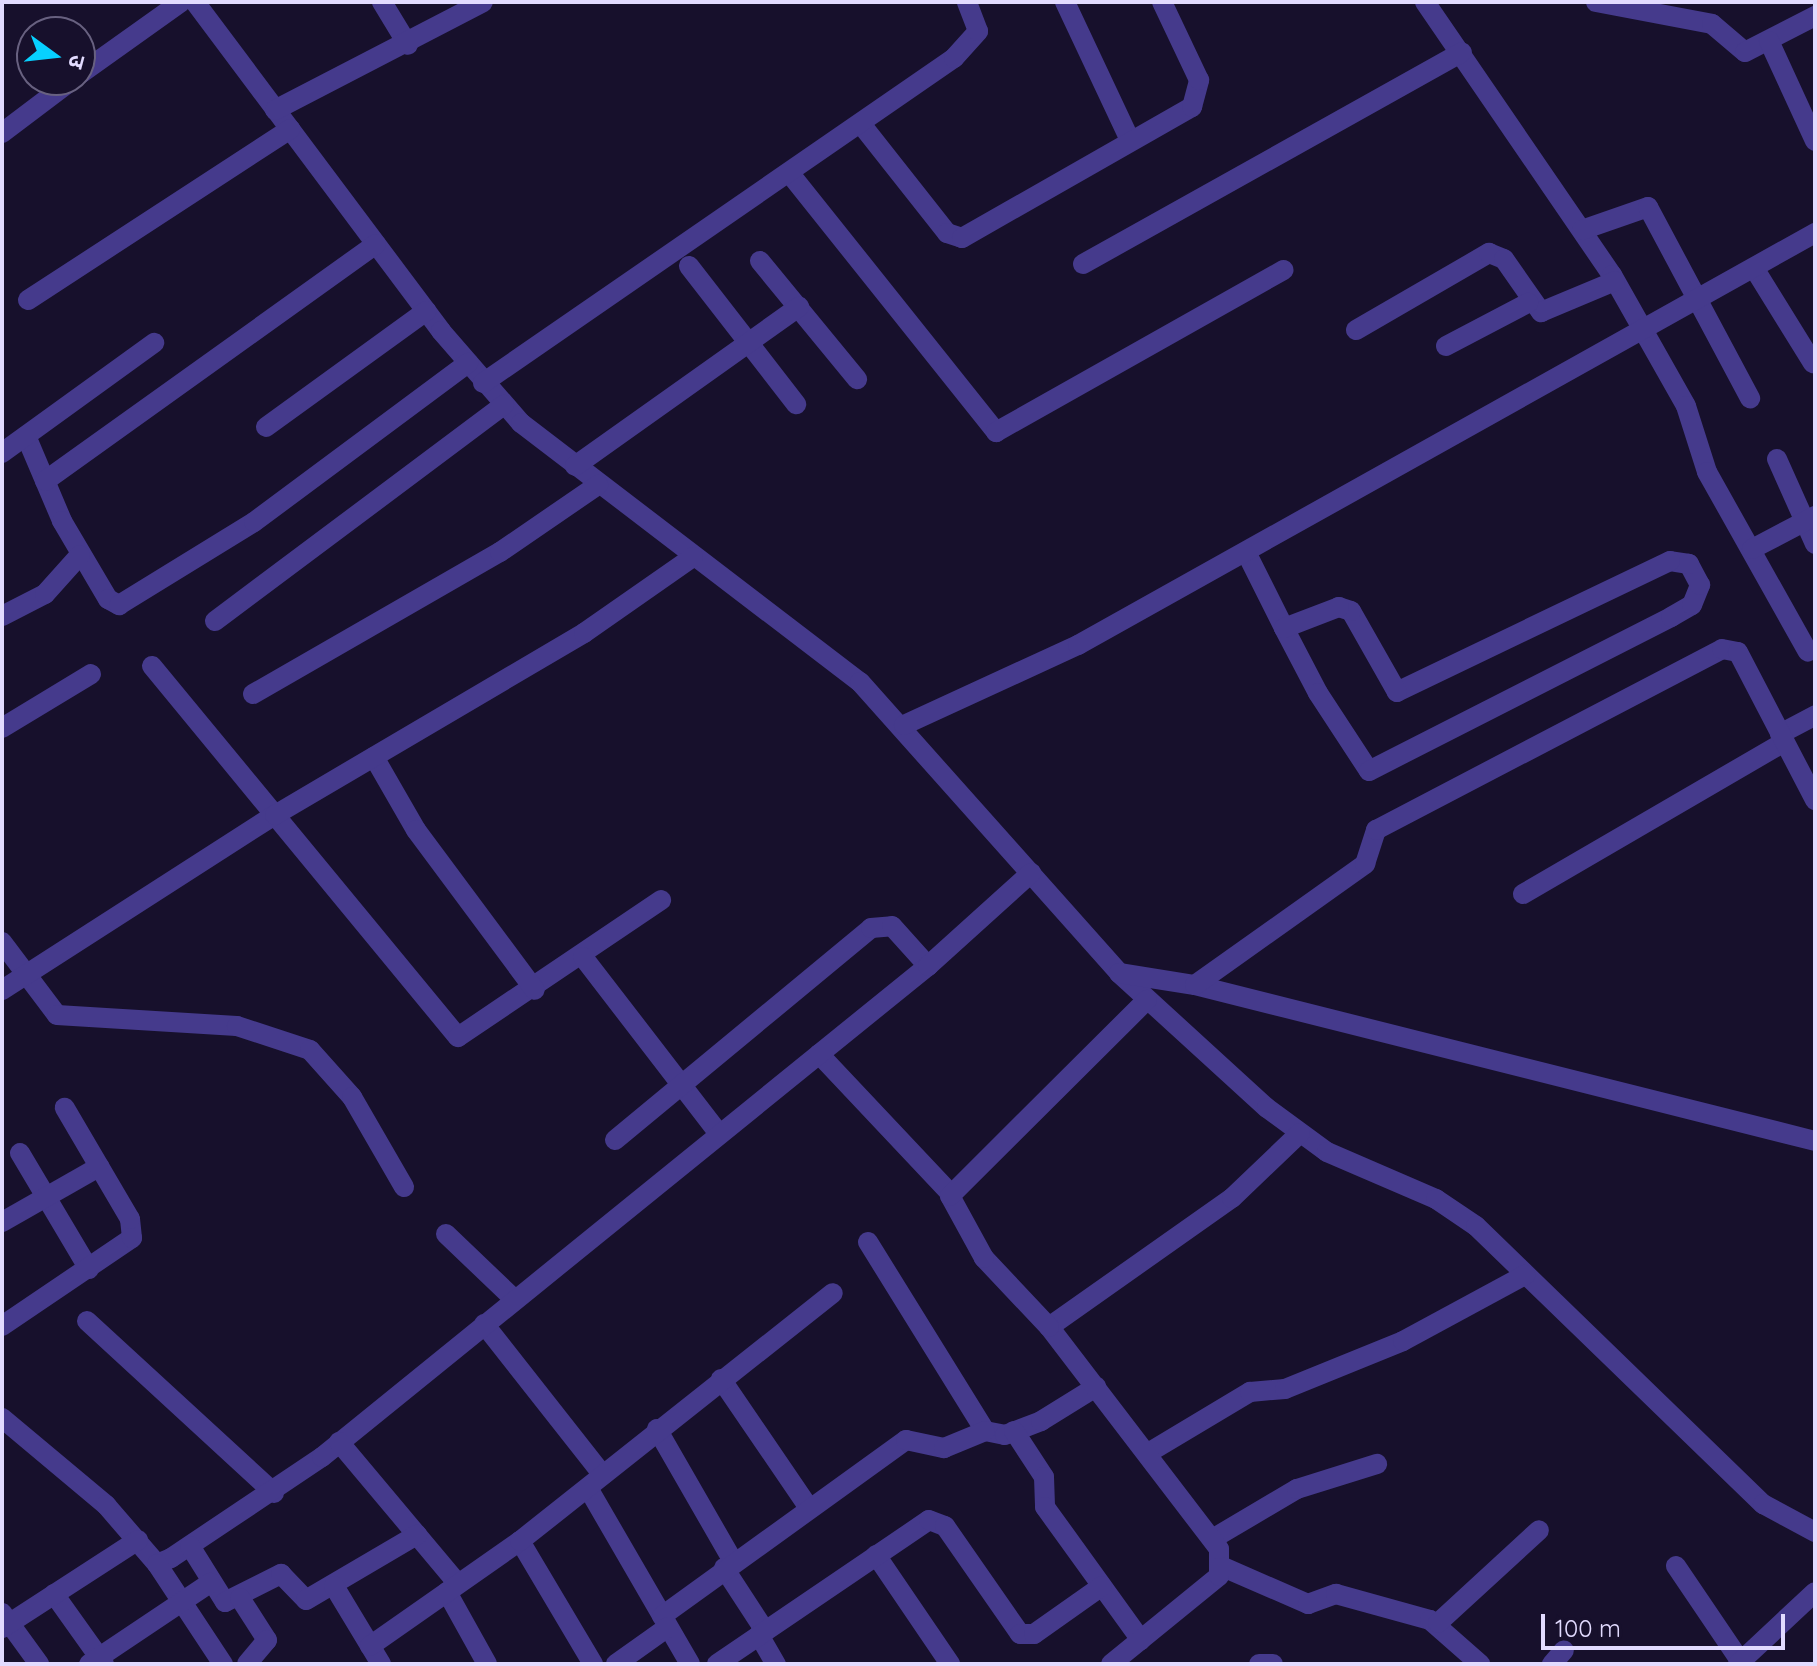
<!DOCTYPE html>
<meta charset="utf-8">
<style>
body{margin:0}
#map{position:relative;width:1817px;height:1666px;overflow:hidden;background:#17102c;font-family:Quicksand,"Noto Sans Devanagari",sans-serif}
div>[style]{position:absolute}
.minor>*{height:20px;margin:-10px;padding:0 10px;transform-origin:10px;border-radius:10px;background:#453a8c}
span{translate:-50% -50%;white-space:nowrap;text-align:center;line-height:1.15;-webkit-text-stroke:8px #17102c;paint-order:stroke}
.frame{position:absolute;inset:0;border:4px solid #e2dbff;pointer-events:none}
.north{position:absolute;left:16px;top:16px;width:80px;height:80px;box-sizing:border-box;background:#17102c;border:2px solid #686180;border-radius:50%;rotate:105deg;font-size:22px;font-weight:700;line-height:32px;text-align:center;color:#e2dbff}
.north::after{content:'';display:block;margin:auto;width:28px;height:36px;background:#07d0ff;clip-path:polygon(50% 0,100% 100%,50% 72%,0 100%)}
.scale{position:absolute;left:1541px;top:1614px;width:244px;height:36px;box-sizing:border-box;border:4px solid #e2dbff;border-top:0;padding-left:10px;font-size:24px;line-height:28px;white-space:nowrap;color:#e2dbff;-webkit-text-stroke:6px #17102c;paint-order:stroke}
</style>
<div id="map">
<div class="minor">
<i style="left:195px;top:2px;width:411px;rotate:53.2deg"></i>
<i style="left:441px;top:331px;width:122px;rotate:49deg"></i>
<i style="left:521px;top:423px;width:427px;rotate:37.4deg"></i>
<i style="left:860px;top:682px;width:390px;rotate:48.3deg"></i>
<i style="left:1119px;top:973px;width:200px;rotate:42.4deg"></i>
<i style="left:1267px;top:1108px;width:74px;rotate:36.3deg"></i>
<i style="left:1327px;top:1152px;width:119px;rotate:23.3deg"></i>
<i style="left:1436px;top:1199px;width:48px;rotate:34deg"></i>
<i style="left:1476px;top:1226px;width:400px;rotate:44.1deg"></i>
<i style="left:1763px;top:1504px;width:59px;rotate:28.3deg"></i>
<i style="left:382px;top:2px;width:50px;rotate:58.8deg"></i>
<i style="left:1065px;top:2px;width:150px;rotate:64.8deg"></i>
<i style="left:1425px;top:2px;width:331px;rotate:55.6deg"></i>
<i style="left:1612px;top:275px;width:150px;rotate:60.5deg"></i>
<i style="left:1686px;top:406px;width:69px;rotate:72.3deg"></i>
<i style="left:1707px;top:472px;width:206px;rotate:60.7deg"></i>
<i style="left:1596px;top:2px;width:118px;rotate:10.7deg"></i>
<i style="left:1712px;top:24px;width:43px;rotate:40.3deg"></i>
<i style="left:1745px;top:52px;width:79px;rotate:-27.2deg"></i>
<i style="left:1769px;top:41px;width:110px;rotate:65.3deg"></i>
<i style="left:80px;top:74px;width:124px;rotate:-35.5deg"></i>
<i style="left:275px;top:110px;width:234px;rotate:-27.4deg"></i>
<i style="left:861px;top:124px;width:139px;rotate:51.7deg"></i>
<i style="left:947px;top:233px;width:16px;rotate:18deg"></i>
<i style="left:962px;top:238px;width:265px;rotate:-29.7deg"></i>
<i style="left:1192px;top:107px;width:28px;rotate:-75deg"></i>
<i style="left:1199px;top:80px;width:86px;rotate:-115.4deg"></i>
<i style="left:2px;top:133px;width:88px;rotate:-37.1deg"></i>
<i style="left:791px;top:175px;width:329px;rotate:51.4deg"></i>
<i style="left:996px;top:432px;width:330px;rotate:-29.4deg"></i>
<i style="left:1582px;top:230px;width:70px;rotate:-19.2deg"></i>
<i style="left:1648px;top:207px;width:217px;rotate:61.9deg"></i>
<i style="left:760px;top:261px;width:153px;rotate:50.6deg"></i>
<i style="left:1083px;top:264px;width:434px;rotate:-29.2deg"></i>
<i style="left:689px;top:266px;width:175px;rotate:52.2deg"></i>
<i style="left:1754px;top:268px;width:112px;rotate:58.2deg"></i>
<i style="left:28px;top:300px;width:313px;rotate:-33.1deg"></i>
<i style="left:1356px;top:330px;width:154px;rotate:-30.1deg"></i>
<i style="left:1489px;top:253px;width:16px;rotate:22deg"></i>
<i style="left:1504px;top:259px;width:65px;rotate:55.1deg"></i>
<i style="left:1541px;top:312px;width:80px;rotate:-22.7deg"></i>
<i style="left:1446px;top:346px;width:93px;rotate:-27.7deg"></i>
<i style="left:483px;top:383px;width:572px;rotate:-34.61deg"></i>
<i style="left:954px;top:58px;width:36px;rotate:-48deg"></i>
<i style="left:978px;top:31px;width:31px;rotate:-111deg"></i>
<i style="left:266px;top:427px;width:198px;rotate:-35.9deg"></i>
<i style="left:26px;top:436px;width:92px;rotate:67deg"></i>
<i style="left:62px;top:521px;width:91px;rotate:59.5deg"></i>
<i style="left:108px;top:599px;width:13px;rotate:29deg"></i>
<i style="left:119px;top:605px;width:158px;rotate:-31.6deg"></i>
<i style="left:254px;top:522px;width:267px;rotate:-36.6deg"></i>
<i style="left:2px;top:453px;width:188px;rotate:-35.9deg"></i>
<i style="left:1777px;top:459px;width:93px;rotate:65.9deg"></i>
<i style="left:575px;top:466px;width:275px;rotate:-35.4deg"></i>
<i style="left:45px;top:481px;width:407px;rotate:-35.6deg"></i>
<i style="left:1752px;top:549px;width:71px;rotate:-27.6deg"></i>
<i style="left:1246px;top:552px;width:85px;rotate:63.4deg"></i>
<i style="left:1284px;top:628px;width:73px;rotate:62.4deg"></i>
<i style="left:1318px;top:693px;width:93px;rotate:56.8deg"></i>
<i style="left:1369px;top:771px;width:339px;rotate:-27deg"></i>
<i style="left:1671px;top:617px;width:24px;rotate:-30deg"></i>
<i style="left:1692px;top:605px;width:22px;rotate:-68deg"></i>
<i style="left:1700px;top:585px;width:24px;rotate:-118deg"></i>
<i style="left:1689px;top:564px;width:19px;rotate:-171deg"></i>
<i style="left:1670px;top:561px;width:303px;rotate:154.4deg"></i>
<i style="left:1397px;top:692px;width:93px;rotate:-119.6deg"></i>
<i style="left:1351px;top:611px;width:13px;rotate:-162deg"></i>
<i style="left:1339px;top:607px;width:59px;rotate:159.1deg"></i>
<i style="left:2px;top:616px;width:48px;rotate:-27.1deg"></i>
<i style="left:45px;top:594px;width:52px;rotate:-48.1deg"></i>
<i style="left:215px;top:621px;width:361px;rotate:-36.8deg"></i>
<i style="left:152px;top:666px;width:481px;rotate:50.5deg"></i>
<i style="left:458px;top:1037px;width:245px;rotate:-34deg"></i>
<i style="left:253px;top:694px;width:285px;rotate:-29.9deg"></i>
<i style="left:500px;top:552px;width:119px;rotate:-34.4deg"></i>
<i style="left:904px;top:725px;width:192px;rotate:-24.7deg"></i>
<i style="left:1078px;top:645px;width:844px;rotate:-29.21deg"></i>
<i style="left:2px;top:728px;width:104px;rotate:-31.2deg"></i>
<i style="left:1780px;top:734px;width:40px;rotate:-28deg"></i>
<i style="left:374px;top:757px;width:84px;rotate:60.1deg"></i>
<i style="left:416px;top:830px;width:199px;rotate:53.4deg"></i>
<i style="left:1523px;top:894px;width:302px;rotate:-30.2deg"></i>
<i style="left:2px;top:942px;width:91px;rotate:53deg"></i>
<i style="left:57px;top:1015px;width:180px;rotate:3.5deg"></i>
<i style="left:237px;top:1026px;width:77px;rotate:18.2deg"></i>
<i style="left:310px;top:1050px;width:63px;rotate:48.2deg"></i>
<i style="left:352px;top:1097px;width:104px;rotate:60deg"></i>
<i style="left:583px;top:957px;width:220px;rotate:52.4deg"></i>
<i style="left:1119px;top:973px;width:77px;rotate:9deg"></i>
<i style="left:1195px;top:985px;width:639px;rotate:14.12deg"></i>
<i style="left:1195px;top:985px;width:209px;rotate:-35.4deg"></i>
<i style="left:1365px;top:864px;width:36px;rotate:-72deg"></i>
<i style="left:1376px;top:830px;width:390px;rotate:-27.6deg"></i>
<i style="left:1722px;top:649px;width:16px;rotate:11deg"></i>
<i style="left:1738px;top:652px;width:167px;rotate:62.5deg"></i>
<i style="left:2px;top:990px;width:324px;rotate:-32.7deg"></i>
<i style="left:275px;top:815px;width:359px;rotate:-30.5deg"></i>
<i style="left:584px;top:633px;width:133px;rotate:-34.9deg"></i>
<i style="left:819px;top:1054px;width:191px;rotate:46.7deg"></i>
<i style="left:615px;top:1140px;width:332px;rotate:-39.6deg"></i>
<i style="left:871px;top:928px;width:21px;rotate:-5deg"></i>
<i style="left:892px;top:926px;width:54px;rotate:48deg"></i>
<i style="left:20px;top:1153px;width:135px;rotate:59.3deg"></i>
<i style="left:2px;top:1222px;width:112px;rotate:-29.6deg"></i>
<i style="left:446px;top:1234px;width:93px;rotate:43.7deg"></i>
<i style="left:868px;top:1242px;width:222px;rotate:58.2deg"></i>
<i style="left:985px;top:1431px;width:20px;rotate:11deg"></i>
<i style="left:1005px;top:1435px;width:39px;rotate:-21deg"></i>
<i style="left:1041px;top:1421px;width:65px;rotate:-31.7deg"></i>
<i style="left:87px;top:1321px;width:254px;rotate:42.6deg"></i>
<i style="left:484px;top:1324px;width:192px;rotate:51.8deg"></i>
<i style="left:2px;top:1326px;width:157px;rotate:-34.1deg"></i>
<i style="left:132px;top:1238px;width:19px;rotate:-96deg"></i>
<i style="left:130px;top:1219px;width:129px;rotate:-120.4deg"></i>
<i style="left:1049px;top:1327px;width:224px;rotate:-35.2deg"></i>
<i style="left:1232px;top:1198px;width:94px;rotate:-43.7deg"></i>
<i style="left:721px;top:1379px;width:153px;rotate:55.7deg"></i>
<i style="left:2px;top:1418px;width:136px;rotate:39.9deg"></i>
<i style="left:106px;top:1505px;width:78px;rotate:49.2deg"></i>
<i style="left:157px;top:1564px;width:15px;rotate:-23deg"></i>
<i style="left:171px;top:1558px;width:182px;rotate:-33.8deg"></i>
<i style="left:322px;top:1457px;width:780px;rotate:-39.02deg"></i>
<i style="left:928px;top:966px;width:139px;rotate:-42.1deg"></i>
<i style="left:657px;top:1429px;width:152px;rotate:60.1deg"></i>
<i style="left:1014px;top:1431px;width:55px;rotate:56.9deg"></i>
<i style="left:1044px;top:1477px;width:30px;rotate:88deg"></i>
<i style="left:1045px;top:1507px;width:164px;rotate:54.2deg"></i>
<i style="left:339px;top:1442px;width:185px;rotate:50deg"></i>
<i style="left:1148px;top:1453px;width:119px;rotate:-30.9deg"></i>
<i style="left:1250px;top:1392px;width:35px;rotate:-5deg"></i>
<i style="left:1285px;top:1389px;width:127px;rotate:-22.1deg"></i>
<i style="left:1403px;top:1341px;width:139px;rotate:-28.4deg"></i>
<i style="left:588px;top:1488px;width:203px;rotate:59.9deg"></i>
<i style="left:1214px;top:1538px;width:96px;rotate:-30.6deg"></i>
<i style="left:1297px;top:1489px;width:84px;rotate:-17.4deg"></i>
<i style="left:520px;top:1541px;width:143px;rotate:59.3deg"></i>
<i style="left:190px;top:1546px;width:66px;rotate:58deg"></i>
<i style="left:225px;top:1602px;width:63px;rotate:-26.6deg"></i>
<i style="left:281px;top:1574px;width:36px;rotate:46deg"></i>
<i style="left:306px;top:1600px;width:129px;rotate:-30.4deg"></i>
<i style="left:876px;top:1555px;width:132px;rotate:55.8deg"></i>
<i style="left:157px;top:1564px;width:120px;rotate:56.6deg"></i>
<i style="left:1676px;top:1566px;width:116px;rotate:55.9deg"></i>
<i style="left:1223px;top:1567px;width:93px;rotate:23.5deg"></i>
<i style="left:1308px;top:1604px;width:30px;rotate:-20deg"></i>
<i style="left:1336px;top:1594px;width:98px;rotate:15.5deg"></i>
<i style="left:1430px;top:1620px;width:67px;rotate:41.3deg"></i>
<i style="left:724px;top:1568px;width:75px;rotate:56.9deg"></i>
<i style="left:334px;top:1586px;width:91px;rotate:58.9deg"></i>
<i style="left:447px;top:1592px;width:82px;rotate:60.9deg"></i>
<i style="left:54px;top:1594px;width:86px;rotate:54.5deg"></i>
<i style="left:240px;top:1598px;width:50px;rotate:57.3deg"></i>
<i style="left:267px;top:1640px;width:31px;rotate:130deg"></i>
<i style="left:2px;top:1613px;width:63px;rotate:54deg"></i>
<i style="left:662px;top:1616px;width:301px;rotate:-35.8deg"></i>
<i style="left:906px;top:1440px;width:39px;rotate:12deg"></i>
<i style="left:944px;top:1448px;width:44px;rotate:-22.5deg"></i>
<i style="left:1438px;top:1623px;width:137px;rotate:-42.6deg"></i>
<i style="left:2px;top:1628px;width:162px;rotate:-32.9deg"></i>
<i style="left:759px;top:1635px;width:34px;rotate:60deg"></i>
<i style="left:370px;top:1646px;width:183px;rotate:-35deg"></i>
<i style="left:520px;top:1541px;width:399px;rotate:-38.4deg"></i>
<i style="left:89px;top:1664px;width:146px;rotate:-33.8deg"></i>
<i style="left:616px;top:1664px;width:64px;rotate:-35.4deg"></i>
<i style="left:717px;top:1664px;width:256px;rotate:-34.2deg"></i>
<i style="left:929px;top:1520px;width:17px;rotate:21deg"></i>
<i style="left:945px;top:1526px;width:131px;rotate:55.2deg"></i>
<i style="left:1020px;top:1634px;width:14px"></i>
<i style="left:1034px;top:1634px;width:83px;rotate:-35.2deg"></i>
<i style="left:1111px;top:1664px;width:139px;rotate:-39.2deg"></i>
<i style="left:1219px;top:1576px;width:27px;rotate:-90deg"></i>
<i style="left:1219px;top:1549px;width:280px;rotate:-127.4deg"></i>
<i style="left:1049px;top:1327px;width:95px;rotate:-133.3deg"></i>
<i style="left:984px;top:1258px;width:71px;rotate:-118.7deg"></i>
<i style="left:950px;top:1196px;width:278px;rotate:-44.9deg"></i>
<i style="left:1259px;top:1664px;width:14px"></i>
<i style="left:1552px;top:1664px;width:18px;rotate:-49deg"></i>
<i style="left:1738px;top:1664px;width:105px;rotate:-43.1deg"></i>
</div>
<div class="frame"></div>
<div class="north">उ</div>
<div class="scale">100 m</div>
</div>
